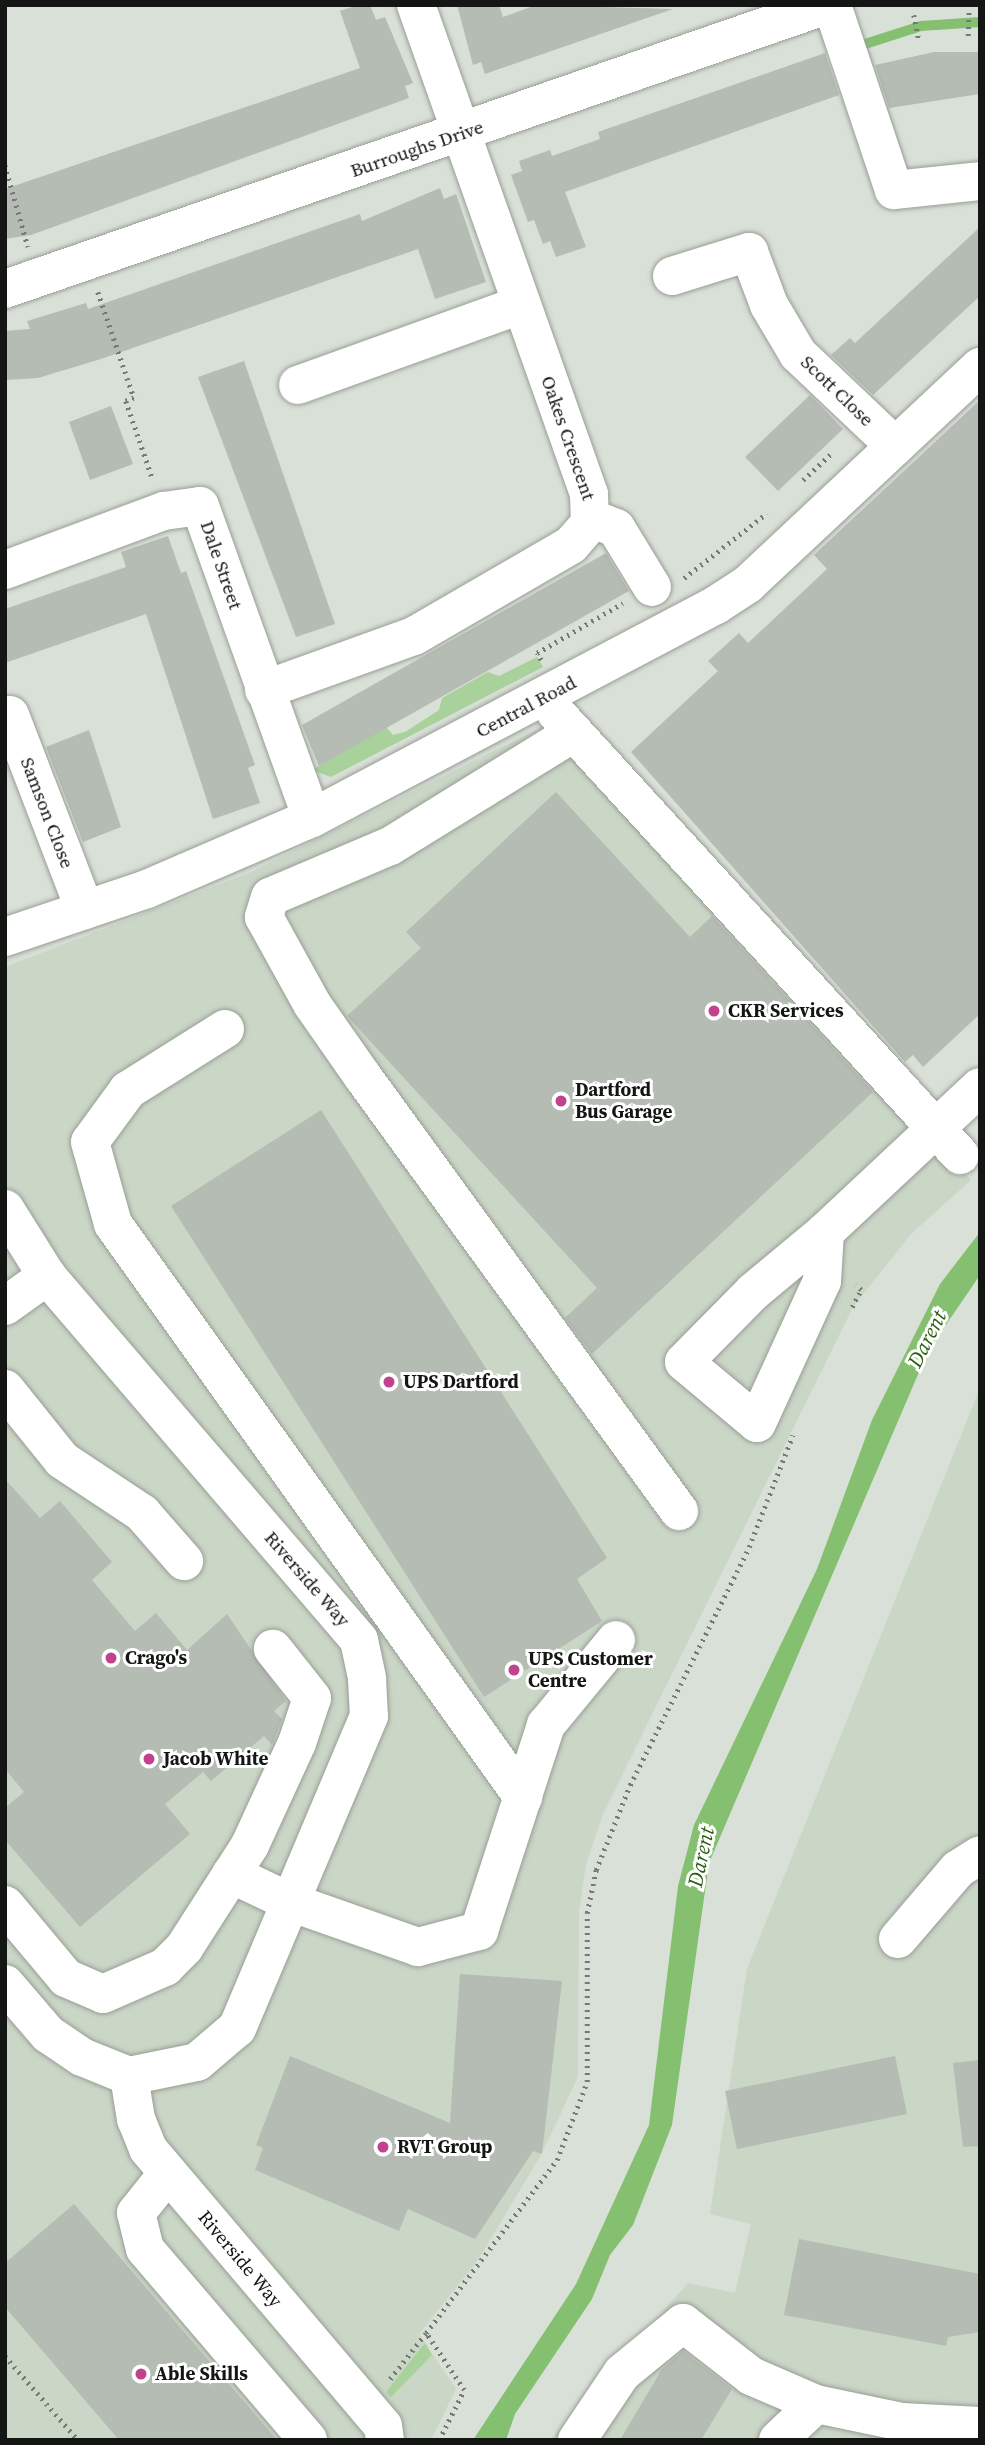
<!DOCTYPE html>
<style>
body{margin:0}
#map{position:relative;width:985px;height:2445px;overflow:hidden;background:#d9e0d7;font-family:"Source Serif 4",serif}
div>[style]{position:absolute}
.built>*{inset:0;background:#cad6c6}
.green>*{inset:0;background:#a8d19b}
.water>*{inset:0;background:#85c071}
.stream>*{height:10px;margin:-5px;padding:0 5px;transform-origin:5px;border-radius:5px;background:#85c071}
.building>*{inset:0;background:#b5bcb3}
.path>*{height:4.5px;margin-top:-2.25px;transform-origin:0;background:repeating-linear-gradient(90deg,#747973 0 2px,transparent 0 7px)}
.roads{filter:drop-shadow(0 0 2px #989e96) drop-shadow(0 0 2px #989e96)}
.minor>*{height:38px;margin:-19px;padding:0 19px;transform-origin:19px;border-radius:19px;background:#fff}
.dots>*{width:19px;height:19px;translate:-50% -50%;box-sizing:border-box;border:4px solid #fff;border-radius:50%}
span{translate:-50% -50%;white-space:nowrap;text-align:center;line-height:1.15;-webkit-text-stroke:6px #fff;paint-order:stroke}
.street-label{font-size:19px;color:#131612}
.poi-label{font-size:19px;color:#131612;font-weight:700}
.left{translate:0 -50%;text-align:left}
.water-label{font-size:21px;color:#285f0f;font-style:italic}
.frame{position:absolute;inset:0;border:7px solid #131612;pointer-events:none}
</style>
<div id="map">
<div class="built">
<i style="clip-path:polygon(544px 726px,971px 1180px,911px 1234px,853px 1307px,603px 1814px,586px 1864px,579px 1913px,578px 2077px,541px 2155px,478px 2260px,419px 2334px,456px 2389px,431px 2440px,5px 2440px,5px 967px,251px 872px)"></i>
<i style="clip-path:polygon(980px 1388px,980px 2440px,550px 2440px,688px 2283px,735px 2293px,751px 2224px,710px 2214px,747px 1969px)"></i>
</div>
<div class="green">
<i style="clip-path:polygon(537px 657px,543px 667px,331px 777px,312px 770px,386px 727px,393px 735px,405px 732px,439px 710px,442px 698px,488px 672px,499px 676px)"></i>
<i style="clip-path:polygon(425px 2343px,432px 2355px,391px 2397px,386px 2392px)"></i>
</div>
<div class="water">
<i style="clip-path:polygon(980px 1232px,980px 1275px,928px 1351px,709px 1863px,672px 2125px,633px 2225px,610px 2255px,592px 2299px,515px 2414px,506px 2440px,473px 2440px,576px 2284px,649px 2125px,678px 1886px,694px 1825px,817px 1569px,872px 1420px,940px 1284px)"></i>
</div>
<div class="stream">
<i style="left:862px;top:45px;width:62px;rotate:-17.9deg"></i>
<i style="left:921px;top:26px;width:59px;rotate:-3.9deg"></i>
</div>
<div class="building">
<i style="clip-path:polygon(358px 5px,370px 5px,376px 20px,385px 17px,413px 83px,405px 86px,409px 98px,31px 235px,5px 239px,5px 189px,360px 68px,340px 11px)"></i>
<i style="clip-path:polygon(457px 5px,499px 5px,503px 17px,536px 5px,673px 9px,485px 74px,481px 62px,473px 65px)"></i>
<i style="clip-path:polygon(934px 52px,980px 52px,980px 94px,889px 108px,875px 65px)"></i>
<i style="clip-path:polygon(825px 53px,839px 95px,565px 192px,586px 247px,556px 257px,550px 241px,543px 244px,534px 220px,528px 222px,511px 175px,522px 171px,519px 161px,550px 150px,552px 156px,600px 139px,598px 132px)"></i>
<i style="clip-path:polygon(440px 188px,444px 199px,456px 194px,486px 282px,435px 299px,418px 249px,101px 359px,38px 378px,5px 380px,5px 331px,30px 329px,27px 321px,86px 303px,88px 309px,360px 214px,362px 221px)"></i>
<i style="clip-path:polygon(980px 227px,980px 296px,873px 395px,831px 355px,850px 338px,855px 343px)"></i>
<i style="clip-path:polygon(244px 361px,335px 624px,296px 637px,198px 377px)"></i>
<i style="clip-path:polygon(810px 395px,843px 429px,778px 491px,745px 457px)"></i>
<i style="clip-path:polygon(980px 400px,980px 1014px,923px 1067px,913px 1055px,905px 1062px,631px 752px,718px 671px,708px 661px,739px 633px,748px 643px,827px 569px,814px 555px)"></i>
<i style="clip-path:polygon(111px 406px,133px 464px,90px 480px,69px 422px)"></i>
<i style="clip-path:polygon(168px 536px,181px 573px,186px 571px,255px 765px,248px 768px,260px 803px,213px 819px,146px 614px,5px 663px,5px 609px,126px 567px,121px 552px)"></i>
<i style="clip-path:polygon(606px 553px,629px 591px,319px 766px,302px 725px)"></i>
<i style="clip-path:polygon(89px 730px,121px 827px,83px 842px,46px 747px)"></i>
<i style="clip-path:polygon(556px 792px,690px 937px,712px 916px,873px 1092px,592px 1354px,565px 1318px,597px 1288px,347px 1016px,421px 948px,406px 932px)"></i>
<i style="clip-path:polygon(321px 1110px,607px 1558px,577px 1579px,602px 1621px,484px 1697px,171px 1206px)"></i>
<i style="clip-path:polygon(5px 1479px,40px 1518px,60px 1501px,112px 1562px,92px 1580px,135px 1631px,156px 1613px,187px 1650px,227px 1614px,286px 1701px,274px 1711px,282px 1719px,272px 1745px,264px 1736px,211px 1781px,203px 1772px,165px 1804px,190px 1834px,80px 1927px,5px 1840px,5px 1808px,24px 1792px,5px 1769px)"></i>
<i style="clip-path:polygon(460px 1974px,562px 1981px,542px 2154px,533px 2151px,475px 2239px,408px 2209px,399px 2231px,255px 2170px,263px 2148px,256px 2145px,290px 2056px,450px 2123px)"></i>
<i style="clip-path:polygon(895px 2056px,907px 2114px,737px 2149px,725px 2091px)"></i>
<i style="clip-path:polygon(980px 2060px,980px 2146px,963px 2147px,953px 2063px)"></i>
<i style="clip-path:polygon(74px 2204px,277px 2440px,119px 2440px,5px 2307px,5px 2263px)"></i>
<i style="clip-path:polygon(799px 2239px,980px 2274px,980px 2332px,948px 2337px,946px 2346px,784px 2315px)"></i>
<i style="clip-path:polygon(683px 2351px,732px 2389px,701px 2440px,620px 2440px,662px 2369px)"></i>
</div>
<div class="path">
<i style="left:914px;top:15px;width:26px;rotate:79deg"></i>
<i style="left:968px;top:36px;width:24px;rotate:-88deg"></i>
<i style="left:5px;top:165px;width:85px;rotate:74.3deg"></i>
<i style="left:98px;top:292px;width:112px;rotate:71.2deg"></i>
<i style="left:134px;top:398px;width:9px;rotate:159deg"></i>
<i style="left:126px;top:401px;width:83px;rotate:71.1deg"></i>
<i style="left:803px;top:480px;width:37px;rotate:-43deg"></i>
<i style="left:684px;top:578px;width:105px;rotate:-38.1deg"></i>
<i style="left:541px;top:660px;width:8px;rotate:-120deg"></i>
<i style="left:537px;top:653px;width:99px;rotate:-30.2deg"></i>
<i style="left:852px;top:1307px;width:19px;rotate:-62deg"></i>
<i style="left:861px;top:1290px;width:7px;rotate:-135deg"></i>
<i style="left:5px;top:2356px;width:111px;rotate:49deg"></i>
<i style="left:390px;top:2379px;width:58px;rotate:-52deg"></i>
<i style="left:439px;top:2440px;width:56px;rotate:-63.4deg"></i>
<i style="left:464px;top:2390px;width:69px;rotate:-123.7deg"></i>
<i style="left:426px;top:2333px;width:217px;rotate:-52.9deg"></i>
<i style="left:557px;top:2160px;width:84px;rotate:-69deg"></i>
<i style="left:587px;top:2082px;width:169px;rotate:-90deg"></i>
<i style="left:587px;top:1913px;width:44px;rotate:-78.2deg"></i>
<i style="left:596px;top:1870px;width:92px;rotate:-68.2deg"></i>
<i style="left:630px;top:1785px;width:266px;rotate:-63.4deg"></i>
<i style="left:749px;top:1547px;width:120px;rotate:-68.6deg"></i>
</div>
<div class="roads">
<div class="minor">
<i style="left:832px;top:5px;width:195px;rotate:71.5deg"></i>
<i style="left:894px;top:190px;width:86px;rotate:-6deg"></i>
<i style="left:672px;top:276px;width:81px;rotate:-17.3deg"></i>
<i style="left:749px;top:252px;width:57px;rotate:69.3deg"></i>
<i style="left:769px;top:305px;width:57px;rotate:59.4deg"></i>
<i style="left:798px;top:354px;width:134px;rotate:43.5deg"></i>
<i style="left:5px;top:289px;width:870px;rotate:-19.06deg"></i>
<i style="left:298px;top:385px;width:236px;rotate:-19.8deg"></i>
<i style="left:591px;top:518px;width:27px;rotate:22deg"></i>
<i style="left:616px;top:528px;width:69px;rotate:58.6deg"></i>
<i style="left:5px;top:570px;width:170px;rotate:-20.4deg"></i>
<i style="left:164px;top:511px;width:36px;rotate:-8deg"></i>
<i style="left:200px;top:506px;width:331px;rotate:70.3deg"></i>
<i style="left:264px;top:690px;width:159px;rotate:-19.8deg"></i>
<i style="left:414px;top:636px;width:181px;rotate:-30.1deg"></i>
<i style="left:571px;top:545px;width:29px;rotate:-49deg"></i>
<i style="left:590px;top:523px;width:29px;rotate:-92deg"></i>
<i style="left:589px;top:494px;width:519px;rotate:-109.48deg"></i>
<i style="left:556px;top:713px;width:599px;rotate:47.57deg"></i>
<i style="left:10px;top:715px;width:209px;rotate:69deg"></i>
<i style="left:570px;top:735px;width:211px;rotate:148.3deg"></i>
<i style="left:390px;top:846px;width:130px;rotate:157deg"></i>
<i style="left:270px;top:897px;width:21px;rotate:107deg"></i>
<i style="left:264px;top:917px;width:99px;rotate:61.1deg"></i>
<i style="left:312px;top:1004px;width:89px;rotate:55.1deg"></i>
<i style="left:363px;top:1077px;width:537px;rotate:53.94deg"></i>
<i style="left:5px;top:937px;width:150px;rotate:-18.7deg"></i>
<i style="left:147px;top:889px;width:180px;rotate:-23.3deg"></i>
<i style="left:312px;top:818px;width:457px;rotate:-27.8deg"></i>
<i style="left:716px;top:605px;width:38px;rotate:-33deg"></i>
<i style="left:748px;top:584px;width:318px;rotate:-43.1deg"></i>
<i style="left:225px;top:1029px;width:115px;rotate:147.8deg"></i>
<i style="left:128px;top:1090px;width:64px;rotate:126.2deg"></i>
<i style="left:90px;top:1142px;width:85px;rotate:74.3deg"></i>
<i style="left:113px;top:1224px;width:705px;rotate:54.42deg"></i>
<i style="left:5px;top:1209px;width:79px;rotate:57.9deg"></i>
<i style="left:47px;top:1276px;width:479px;rotate:49.4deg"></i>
<i style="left:359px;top:1640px;width:40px;rotate:78deg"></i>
<i style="left:367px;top:1679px;width:37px;rotate:87deg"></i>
<i style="left:369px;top:1716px;width:339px;rotate:112.9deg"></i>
<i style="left:237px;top:2028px;width:52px;rotate:139.6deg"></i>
<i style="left:197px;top:2062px;width:69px;rotate:168.4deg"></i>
<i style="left:825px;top:1232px;width:94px;rotate:140.2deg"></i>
<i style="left:753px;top:1292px;width:98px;rotate:134.6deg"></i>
<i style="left:684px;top:1362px;width:95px;rotate:39.9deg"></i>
<i style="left:757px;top:1423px;width:156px;rotate:-65.4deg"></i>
<i style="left:822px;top:1281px;width:49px;rotate:-86.5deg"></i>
<i style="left:825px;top:1232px;width:212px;rotate:-43.1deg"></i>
<i style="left:5px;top:1306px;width:52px;rotate:-35.5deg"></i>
<i style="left:5px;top:1389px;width:91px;rotate:51.2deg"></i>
<i style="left:62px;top:1460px;width:96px;rotate:33.5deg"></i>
<i style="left:142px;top:1513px;width:64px;rotate:48.8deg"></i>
<i style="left:231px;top:1874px;width:65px;rotate:25.4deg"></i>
<i style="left:290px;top:1902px;width:136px;rotate:19.4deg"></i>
<i style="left:418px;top:1947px;width:63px;rotate:-14.7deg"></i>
<i style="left:479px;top:1931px;width:217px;rotate:-72deg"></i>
<i style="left:546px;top:1725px;width:110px;rotate:-50.5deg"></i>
<i style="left:5px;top:1905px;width:95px;rotate:50.1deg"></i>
<i style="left:66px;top:1978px;width:40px;rotate:23.4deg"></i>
<i style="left:103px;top:1994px;width:68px;rotate:-23.5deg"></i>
<i style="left:165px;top:1967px;width:27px;rotate:-45deg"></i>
<i style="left:184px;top:1948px;width:122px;rotate:-57.3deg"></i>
<i style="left:250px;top:1845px;width:112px;rotate:-65.3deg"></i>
<i style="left:297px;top:1743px;width:47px;rotate:-71.6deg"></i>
<i style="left:312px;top:1698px;width:63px;rotate:-128.5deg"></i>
<i style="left:898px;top:1939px;width:92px;rotate:-49.4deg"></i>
<i style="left:958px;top:1869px;width:26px;rotate:-32deg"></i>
<i style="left:5px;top:1984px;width:66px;rotate:49.3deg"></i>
<i style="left:48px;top:2034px;width:41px;rotate:34.1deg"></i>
<i style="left:82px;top:2057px;width:51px;rotate:22deg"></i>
<i style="left:129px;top:2076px;width:44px;rotate:80.8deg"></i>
<i style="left:136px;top:2119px;width:32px;rotate:68deg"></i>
<i style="left:148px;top:2149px;width:363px;rotate:49.7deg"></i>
<i style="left:383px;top:2426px;width:14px;rotate:82deg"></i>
<i style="left:168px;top:2173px;width:51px;rotate:128.7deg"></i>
<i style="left:136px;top:2213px;width:37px;rotate:76deg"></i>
<i style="left:145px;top:2249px;width:251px;rotate:49.5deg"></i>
<i style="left:577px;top:2440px;width:81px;rotate:-56.1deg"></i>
<i style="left:622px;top:2373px;width:79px;rotate:-39.3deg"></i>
<i style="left:683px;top:2323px;width:86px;rotate:37.9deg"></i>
<i style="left:751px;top:2376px;width:71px;rotate:23.3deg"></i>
<i style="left:816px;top:2404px;width:88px;rotate:11.8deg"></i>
<i style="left:902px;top:2422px;width:78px;rotate:2.9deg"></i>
<i style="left:778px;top:2440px;width:52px;rotate:-43.5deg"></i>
</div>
</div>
<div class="dots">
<i style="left:714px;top:1011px;background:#c2428d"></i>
<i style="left:561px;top:1101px;background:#c2428d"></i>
<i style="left:389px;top:1382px;background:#c2428d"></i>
<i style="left:111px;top:1658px;background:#c2428d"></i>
<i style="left:514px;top:1670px;background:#c2428d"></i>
<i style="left:149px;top:1759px;background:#c2428d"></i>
<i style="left:383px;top:2147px;background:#c2428d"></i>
<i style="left:141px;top:2374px;background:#c2428d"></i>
</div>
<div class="street-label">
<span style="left:417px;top:149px;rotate:-19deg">Burroughs Drive</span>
<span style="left:837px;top:391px;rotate:44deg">Scott Close</span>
<span style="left:568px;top:438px;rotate:71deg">Oakes Crescent</span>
<span style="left:221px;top:565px;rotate:71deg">Dale Street</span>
<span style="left:526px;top:707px;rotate:-28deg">Central Road</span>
<span style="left:47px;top:813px;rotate:69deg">Samson Close</span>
<span style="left:307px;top:1579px;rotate:49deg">Riverside Way</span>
<span style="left:240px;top:2259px;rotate:50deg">Riverside Way</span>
</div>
<div class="poi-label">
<span class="left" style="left:728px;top:1011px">CKR Services</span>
<span class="left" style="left:575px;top:1101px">Dartford<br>Bus Garage</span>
<span class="left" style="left:403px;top:1382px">UPS Dartford</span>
<span class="left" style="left:125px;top:1658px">Crago's</span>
<span class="left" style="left:528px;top:1670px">UPS Customer<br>Centre</span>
<span class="left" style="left:163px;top:1759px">Jacob White</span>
<span class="left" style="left:397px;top:2147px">RVT Group</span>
<span class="left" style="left:155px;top:2374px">Able Skills</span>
</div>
<div class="water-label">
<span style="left:927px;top:1339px;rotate:-63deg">Darent</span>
<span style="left:701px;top:1857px;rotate:-78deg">Darent</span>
</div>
<div class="frame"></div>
</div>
